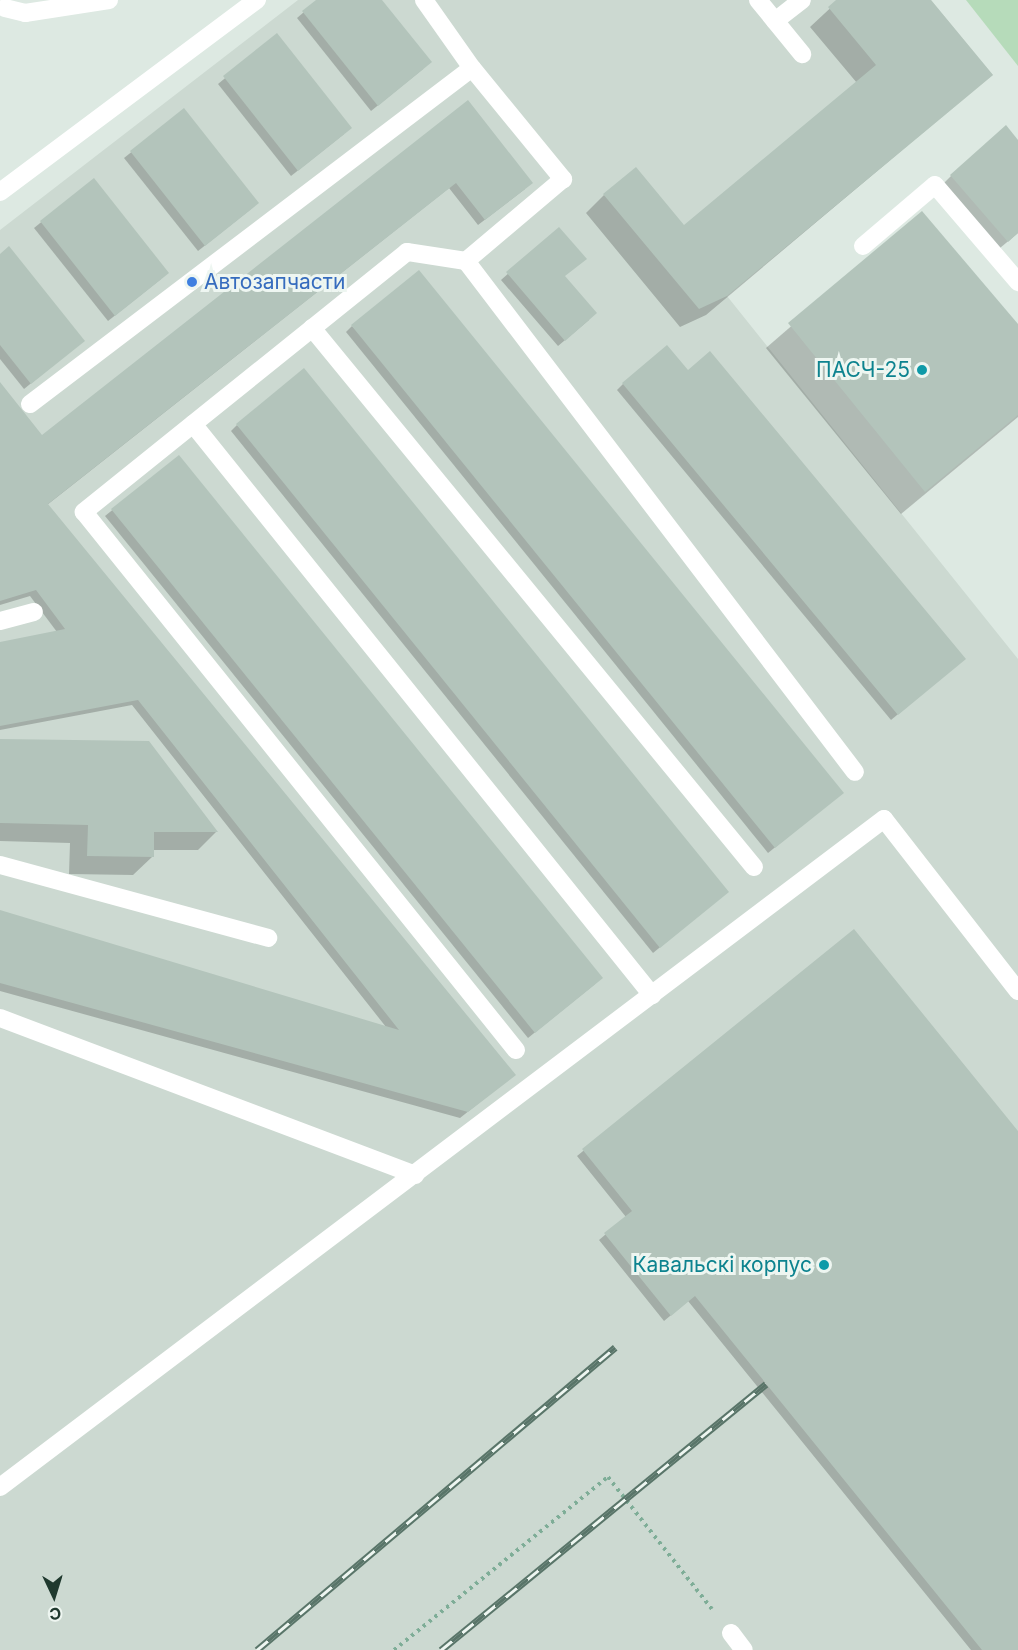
<!DOCTYPE html>
<meta charset="utf-8">
<style>
body{margin:0}
#map{position:relative;width:1018px;height:1650px;overflow:hidden;background:#dde9e2;font-family:Inter,sans-serif}
div>[style]{position:absolute}
.built>*{inset:0;background:#ccd9d1}
.green>*{inset:0;background:#b6dbba}
.shadow>*{inset:0;background:#0003}
.building>*{inset:0;background:#b3c4bb}
.path>*{height:4px;margin-top:-2px;transform-origin:0;background:repeating-linear-gradient(90deg,#7ead97 0 3px,transparent 0 7.5px)}
.service>*{height:18px;margin:-9px;padding:0 9px;transform-origin:9px;border-radius:9px;background:#fff}
.rail>*{height:7px;margin-top:-3.5px;transform-origin:0;background:repeating-linear-gradient(90deg,#eef6f1 0 14px,#597569 0 28px);box-sizing:border-box;border-block:2px solid #597569}
.dots>*{width:16px;height:16px;translate:-50% -50%;box-sizing:border-box;border:3px solid #eef6f1;border-radius:50%}
span{translate:-50% -50%;white-space:nowrap;text-align:center;line-height:1.15;-webkit-text-stroke:6px #eef6f1;paint-order:stroke}
.shop-label{font-size:21px;color:#366cbe}
.left{translate:0 -50%;text-align:left}
.culture-label{font-size:21px;color:#0d838f}
.right{translate:-100% -50%;text-align:right}
.north{position:absolute;left:24px;top:1566px;width:60px;height:60px;-webkit-text-stroke:4px #eef6f1;paint-order:stroke;rotate:176deg;font-size:16px;font-weight:700;line-height:24px;text-align:center;color:#1f392e}
.north::after{content:'';display:block;margin:auto;width:21px;height:27px;background:#1f392e;clip-path:polygon(50% 0,100% 100%,50% 72%,0 100%)}
</style>
<div id="map">
<div class="built">
<i style="clip-path:polygon(298px 0,931px 0,993px 75px,727px 296px,1018px 659px,1018px 1650px,0 1650px,0 230px)"></i>
</div>
<div class="green">
<i style="clip-path:polygon(966px 0,1018px 0,1018px 66px)"></i>
</div>
<div class="shadow">
<i style="clip-path:polygon(318px 0,380px 0,423px 69px,371px 111px,297px 18px)"></i>
<i style="clip-path:polygon(839px 0,929px 0,991px 75px,706px 315px,680px 327px,586px 213px,604px 195px,683px 227px,857px 83px,810px 27px)"></i>
<i style="clip-path:polygon(277px 35px,344px 134px,291px 176px,218px 84px)"></i>
<i style="clip-path:polygon(467px 102px,525px 189px,478px 225px,449px 188px,47px 505px,514px 1075px,460px 1118px,0 991px,0 912px,386px 1027px,132px 705px,0 730px,0 644px,57px 632px,30px 596px,0 605px,0 384px,42px 437px)"></i>
<i style="clip-path:polygon(184px 110px,251px 209px,198px 251px,124px 158px)"></i>
<i style="clip-path:polygon(1018px 142px,1018px 233px,994px 253px,938px 189px,951px 176px)"></i>
<i style="clip-path:polygon(93px 180px,161px 279px,108px 321px,34px 228px)"></i>
<i style="clip-path:polygon(922px 213px,1018px 326px,1018px 417px,901px 514px,766px 348px)"></i>
<i style="clip-path:polygon(559px 229px,564px 277px,589px 320px,558px 346px,501px 280px)"></i>
<i style="clip-path:polygon(0 256px,76px 347px,24px 389px,0 359px)"></i>
<i style="clip-path:polygon(352px 326px,835px 799px,768px 853px,346px 332px)"></i>
<i style="clip-path:polygon(688px 372px,957px 665px,891px 720px,617px 390px,623px 384px)"></i>
<i style="clip-path:polygon(237px 425px,720px 898px,653px 953px,231px 431px)"></i>
<i style="clip-path:polygon(178px 457px,595px 984px,528px 1038px,105px 516px)"></i>
<i style="clip-path:polygon(0 740px,149px 743px,216px 832px,198px 850px,152px 850px,152px 857px,133px 875px,69px 874px,70px 843px,0 841px)"></i>
<i style="clip-path:polygon(854px 931px,1018px 1133px,1018px 1650px,971px 1650px,688px 1301px,664px 1321px,599px 1240px,626px 1217px,577px 1156px)"></i>
</div>
<div class="building">
<i style="clip-path:polygon(316px 0,382px 0,432px 62px,378px 106px,302px 11px)"></i>
<i style="clip-path:polygon(836px 0,931px 0,993px 75px,727px 296px,699px 309px,603px 194px,636px 167px,684px 225px,876px 65px,828px 7px)"></i>
<i style="clip-path:polygon(277px 33px,352px 128px,298px 171px,223px 76px)"></i>
<i style="clip-path:polygon(468px 100px,533px 183px,485px 220px,456px 183px,48px 504px,516px 1075px,468px 1112px,0 983px,0 910px,399px 1030px,138px 700px,0 726px,0 642px,65px 629px,36px 590px,0 601px,0 382px,42px 435px)"></i>
<i style="clip-path:polygon(184px 108px,259px 203px,205px 246px,130px 151px)"></i>
<i style="clip-path:polygon(1006px 125px,1018px 140px,1018px 233px,1008px 242px,950px 175px)"></i>
<i style="clip-path:polygon(94px 178px,169px 273px,115px 316px,40px 221px)"></i>
<i style="clip-path:polygon(922px 211px,1018px 324px,1018px 415px,925px 492px,788px 323px)"></i>
<i style="clip-path:polygon(559px 227px,587px 259px,565px 276px,597px 313px,565px 341px,506px 272px)"></i>
<i style="clip-path:polygon(9px 246px,85px 341px,31px 384px,0 345px,0 254px)"></i>
<i style="clip-path:polygon(419px 270px,844px 793px,775px 848px,351px 325px)"></i>
<i style="clip-path:polygon(667px 345px,688px 370px,710px 351px,966px 659px,898px 715px,622px 383px)"></i>
<i style="clip-path:polygon(304px 368px,729px 892px,660px 948px,236px 424px)"></i>
<i style="clip-path:polygon(179px 455px,603px 978px,535px 1033px,111px 509px)"></i>
<i style="clip-path:polygon(0 739px,149px 741px,218px 832px,154px 832px,154px 857px,87px 856px,88px 825px,0 823px)"></i>
<i style="clip-path:polygon(854px 929px,1018px 1131px,1018px 1650px,982px 1650px,695px 1296px,671px 1316px,604px 1233px,632px 1211px,582px 1149px)"></i>
</div>
<div class="path">
<i style="left:394px;top:1650px;width:275px;rotate:-39deg"></i>
<i style="left:608px;top:1477px;width:168px;rotate:51.8deg"></i>
</div>
<div class="service">
<i style="left:424px;top:0;width:83px;rotate:54.8deg"></i>
<i style="left:472px;top:68px;width:144px;rotate:50.7deg"></i>
<i style="left:563px;top:179px;width:127px;rotate:139.8deg"></i>
<i style="left:466px;top:261px;width:60px;rotate:-171.3deg"></i>
<i style="left:407px;top:252px;width:415px;rotate:141.2deg"></i>
<i style="left:84px;top:512px;width:690px;rotate:51.24deg"></i>
<i style="left:758px;top:0;width:70px;rotate:50.8deg"></i>
<i style="left:5px;top:8px;width:21px;rotate:14deg"></i>
<i style="left:25px;top:13px;width:85px;rotate:-8.8deg"></i>
<i style="left:775px;top:21px;width:34px;rotate:-38deg"></i>
<i style="left:0;top:192px;width:321px;rotate:-36.8deg"></i>
<i style="left:863px;top:246px;width:94px;rotate:-40.3deg"></i>
<i style="left:935px;top:185px;width:128px;rotate:49.4deg"></i>
<i style="left:466px;top:261px;width:642px;rotate:52.72deg"></i>
<i style="left:312px;top:328px;width:697px;rotate:50.65deg"></i>
<i style="left:30px;top:404px;width:555px;rotate:-37.24deg"></i>
<i style="left:193px;top:424px;width:733px;rotate:51.21deg"></i>
<i style="left:0;top:621px;width:35px;rotate:-15deg"></i>
<i style="left:0;top:865px;width:278px;rotate:15.2deg"></i>
<i style="left:0;top:1018px;width:444px;rotate:20.7deg"></i>
<i style="left:0;top:1487px;width:1108px;rotate:-37.08deg"></i>
<i style="left:884px;top:819px;width:218px;rotate:52.1deg"></i>
<i style="left:731px;top:1633px;width:21px;rotate:53deg"></i>
</div>
<div class="rail">
<i style="left:257px;top:1650px;width:469px;rotate:-40.2deg"></i>
<i style="left:441px;top:1650px;width:420px;rotate:-39.3deg"></i>
</div>
<div class="dots">
<i style="left:192px;top:282px;background:#3f7fe0"></i>
<i style="left:922px;top:370px;background:#0f9aa8"></i>
<i style="left:824px;top:1265px;background:#0f9aa8"></i>
</div>
<div class="shop-label">
<span class="left" style="left:204px;top:282px">Автозапчасти</span>
</div>
<div class="culture-label">
<span class="right" style="left:910px;top:370px">ПАСЧ-25</span>
<span class="right" style="left:812px;top:1265px">Кавальскі корпус</span>
</div>
<div class="north">С</div>
</div>
